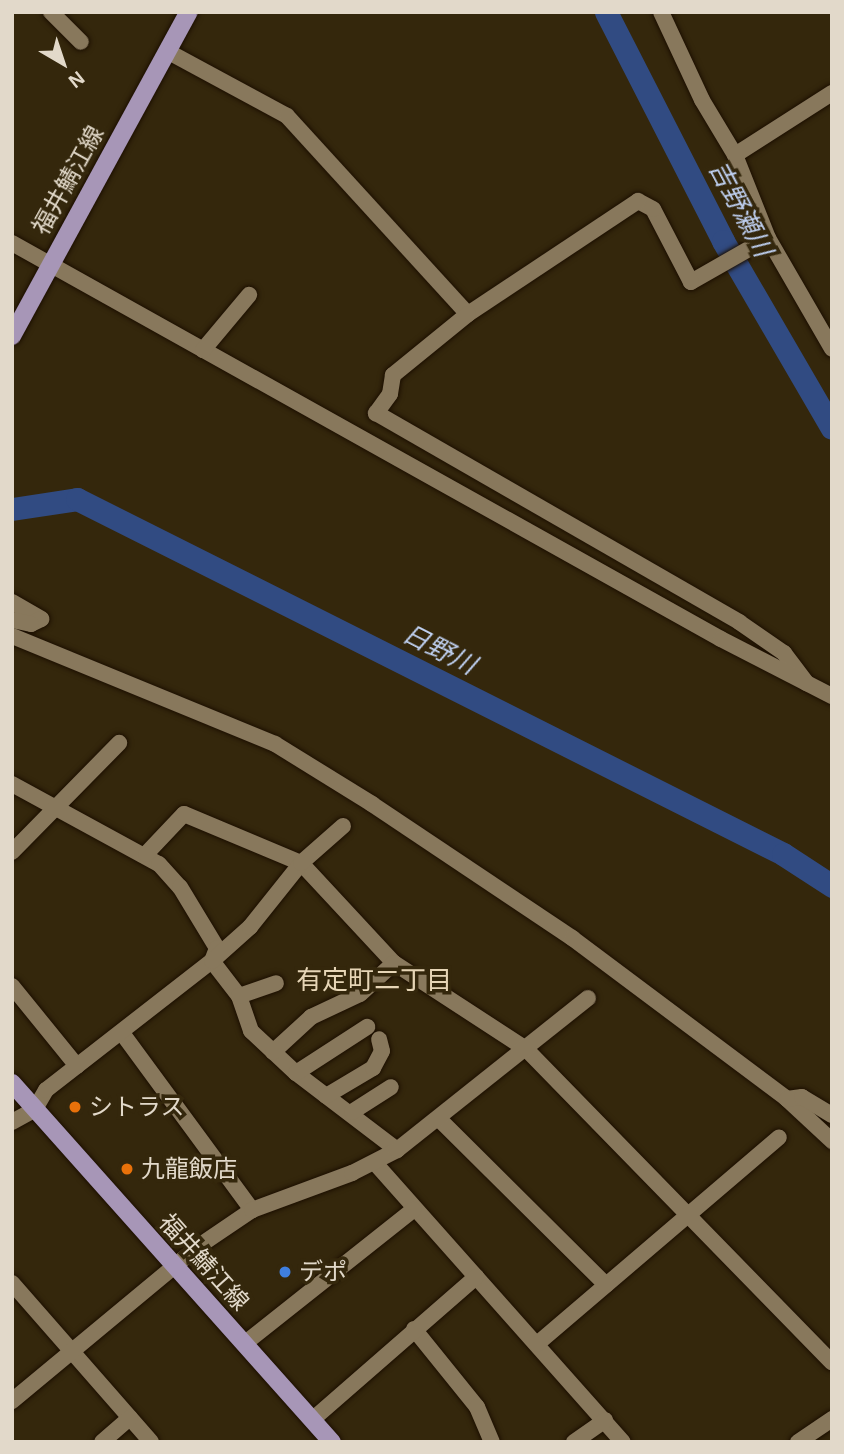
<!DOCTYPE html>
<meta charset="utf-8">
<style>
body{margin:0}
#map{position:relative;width:844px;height:1454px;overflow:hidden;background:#34270c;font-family:Helvetica,"Noto Sans JP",sans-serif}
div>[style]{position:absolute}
.river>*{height:23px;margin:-11.5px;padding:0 11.5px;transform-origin:11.5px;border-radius:11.5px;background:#314b82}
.roads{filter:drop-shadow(0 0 2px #1c0f00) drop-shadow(0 0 2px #1c0f00)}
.minor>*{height:16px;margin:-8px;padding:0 8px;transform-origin:8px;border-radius:8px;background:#88785c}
.major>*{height:18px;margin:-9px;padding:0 9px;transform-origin:9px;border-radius:9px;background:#a796b7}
.dots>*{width:19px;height:19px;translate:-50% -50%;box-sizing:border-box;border:4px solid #34270c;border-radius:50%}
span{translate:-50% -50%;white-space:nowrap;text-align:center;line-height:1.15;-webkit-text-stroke:7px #34270c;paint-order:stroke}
.street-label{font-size:24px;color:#e2d9ca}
.poi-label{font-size:24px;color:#e2d9ca}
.left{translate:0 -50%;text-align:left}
.water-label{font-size:26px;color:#bfd0f1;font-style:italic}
.neighbourhood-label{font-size:26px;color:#e6d5b6}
.frame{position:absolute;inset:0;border:14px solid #e2d9ca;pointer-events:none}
.north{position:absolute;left:28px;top:28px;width:70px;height:70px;-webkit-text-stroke:5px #34270c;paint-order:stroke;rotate:141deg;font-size:19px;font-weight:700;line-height:28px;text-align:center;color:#e2d9ca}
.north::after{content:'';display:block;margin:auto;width:24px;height:32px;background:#e2d9ca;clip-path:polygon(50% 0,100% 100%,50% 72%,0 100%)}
</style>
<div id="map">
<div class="river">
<i style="left:606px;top:12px;width:257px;rotate:62.9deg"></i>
<i style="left:723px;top:241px;width:216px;rotate:59.8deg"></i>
<i style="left:12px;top:509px;width:66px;rotate:-8.7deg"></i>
<i style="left:77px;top:499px;width:790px;rotate:26.69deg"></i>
<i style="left:783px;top:854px;width:59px;rotate:33.1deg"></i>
</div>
<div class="roads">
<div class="minor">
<i style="left:51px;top:12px;width:42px;rotate:45deg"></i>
<i style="left:661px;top:12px;width:97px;rotate:65deg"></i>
<i style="left:702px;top:100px;width:64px;rotate:59deg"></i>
<i style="left:735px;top:155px;width:89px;rotate:68.3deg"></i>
<i style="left:768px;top:238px;width:128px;rotate:60deg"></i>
<i style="left:167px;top:51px;width:136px;rotate:28.4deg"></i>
<i style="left:287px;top:116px;width:268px;rotate:47.6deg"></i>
<i style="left:735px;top:155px;width:115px;rotate:-32.6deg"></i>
<i style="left:768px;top:238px;width:89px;rotate:150.3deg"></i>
<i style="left:691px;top:282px;width:82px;rotate:-117.5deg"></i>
<i style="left:653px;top:209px;width:17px;rotate:-152deg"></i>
<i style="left:638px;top:201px;width:204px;rotate:146.4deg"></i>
<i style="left:468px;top:314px;width:97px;rotate:140.9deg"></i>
<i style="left:393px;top:375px;width:19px;rotate:99deg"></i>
<i style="left:390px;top:394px;width:24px;rotate:126deg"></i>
<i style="left:376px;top:413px;width:419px;rotate:29.9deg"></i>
<i style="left:739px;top:622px;width:55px;rotate:34.6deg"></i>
<i style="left:784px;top:653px;width:38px;rotate:53deg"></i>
<i style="left:12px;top:243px;width:812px;rotate:29.18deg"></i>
<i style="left:721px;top:639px;width:125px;rotate:27.2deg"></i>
<i style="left:203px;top:350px;width:72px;rotate:-50.1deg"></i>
<i style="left:12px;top:602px;width:34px;rotate:30deg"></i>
<i style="left:41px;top:619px;width:11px;rotate:153deg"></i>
<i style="left:31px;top:624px;width:19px;rotate:-168deg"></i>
<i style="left:12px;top:636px;width:284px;rotate:22.3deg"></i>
<i style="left:275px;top:744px;width:114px;rotate:31.7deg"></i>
<i style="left:372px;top:804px;width:241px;rotate:33.8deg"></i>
<i style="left:572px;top:938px;width:269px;rotate:36.8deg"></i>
<i style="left:787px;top:1099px;width:62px;rotate:43deg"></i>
<i style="left:12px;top:784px;width:167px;rotate:28.6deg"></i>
<i style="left:159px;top:864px;width:31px;rotate:48deg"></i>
<i style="left:180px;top:887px;width:71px;rotate:58.8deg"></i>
<i style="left:217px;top:948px;width:14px;rotate:111deg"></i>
<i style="left:12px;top:852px;width:153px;rotate:-45.5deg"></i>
<i style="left:146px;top:854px;width:55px;rotate:-46.5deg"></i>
<i style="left:184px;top:814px;width:127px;rotate:22.7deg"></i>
<i style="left:301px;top:863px;width:137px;rotate:47.1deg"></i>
<i style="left:394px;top:963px;width:158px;rotate:33.1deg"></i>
<i style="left:526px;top:1049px;width:438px;rotate:45.7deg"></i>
<i style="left:212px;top:961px;width:44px;rotate:52.4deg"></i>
<i style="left:239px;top:996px;width:37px;rotate:71deg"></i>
<i style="left:251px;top:1031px;width:62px;rotate:43deg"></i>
<i style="left:296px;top:1073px;width:127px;rotate:37.3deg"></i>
<i style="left:12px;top:986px;width:103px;rotate:50.9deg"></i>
<i style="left:239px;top:996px;width:39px;rotate:-19deg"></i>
<i style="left:122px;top:1033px;width:220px;rotate:53.7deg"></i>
<i style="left:273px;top:1052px;width:52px;rotate:-42.6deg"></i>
<i style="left:311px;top:1017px;width:54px;rotate:-25.1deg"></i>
<i style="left:360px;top:994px;width:46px;rotate:-42.4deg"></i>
<i style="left:296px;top:1073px;width:85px;rotate:-32.9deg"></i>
<i style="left:326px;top:1096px;width:55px;rotate:-30.8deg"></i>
<i style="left:373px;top:1068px;width:19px;rotate:-62deg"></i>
<i style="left:382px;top:1051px;width:12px;rotate:-104deg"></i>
<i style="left:787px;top:1099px;width:15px;rotate:-8deg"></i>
<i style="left:802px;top:1097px;width:35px;rotate:31deg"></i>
<i style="left:352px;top:1112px;width:46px;rotate:-32.7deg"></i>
<i style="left:440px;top:1120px;width:234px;rotate:44.8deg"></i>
<i style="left:12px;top:1122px;width:26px;rotate:-29deg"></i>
<i style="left:35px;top:1109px;width:22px;rotate:-60deg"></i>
<i style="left:46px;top:1090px;width:210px;rotate:-37.9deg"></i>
<i style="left:212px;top:961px;width:51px;rotate:-41.8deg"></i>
<i style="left:250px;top:927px;width:82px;rotate:-51.4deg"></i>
<i style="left:301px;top:863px;width:56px;rotate:-41.4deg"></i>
<i style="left:375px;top:1163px;width:373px;rotate:48.4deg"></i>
<i style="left:12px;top:1283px;width:211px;rotate:48.8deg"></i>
<i style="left:414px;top:1329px;width:100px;rotate:51.1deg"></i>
<i style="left:477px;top:1407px;width:38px;rotate:67deg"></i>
<i style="left:244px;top:1344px;width:216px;rotate:-38.4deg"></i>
<i style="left:537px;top:1344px;width:318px;rotate:-40.5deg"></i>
<i style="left:12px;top:1401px;width:239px;rotate:-39.7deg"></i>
<i style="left:196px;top:1248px;width:68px;rotate:-34.2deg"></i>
<i style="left:252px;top:1210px;width:107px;rotate:-20.3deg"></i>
<i style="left:352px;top:1173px;width:51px;rotate:-27.1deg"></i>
<i style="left:397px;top:1150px;width:244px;rotate:-38.5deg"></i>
<i style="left:312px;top:1420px;width:218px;rotate:-41.1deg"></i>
<i style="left:102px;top:1442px;width:37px;rotate:-41deg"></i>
<i style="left:574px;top:1442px;width:38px;rotate:-35deg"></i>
<i style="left:798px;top:1442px;width:41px;rotate:-34.1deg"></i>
</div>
<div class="major">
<i style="left:12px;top:336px;width:369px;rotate:-61.4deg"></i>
<i style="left:12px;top:1083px;width:481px;rotate:48.3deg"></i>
</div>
</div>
<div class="dots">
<i style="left:75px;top:1107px;background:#e8710a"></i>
<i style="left:127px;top:1169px;background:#e8710a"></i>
<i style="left:285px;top:1272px;background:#3f7fe0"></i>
</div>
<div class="street-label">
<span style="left:68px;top:180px;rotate:-61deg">福井鯖江線</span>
<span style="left:204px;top:1262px;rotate:48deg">福井鯖江線</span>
</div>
<div class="poi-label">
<span class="left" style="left:89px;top:1107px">シトラス</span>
<span class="left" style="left:141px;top:1169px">九龍飯店</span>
<span class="left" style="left:299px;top:1272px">デポ</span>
</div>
<div class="water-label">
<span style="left:740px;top:209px;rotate:62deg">吉野瀬川</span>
<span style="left:439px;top:650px;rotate:27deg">日野川</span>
</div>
<div class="neighbourhood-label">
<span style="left:374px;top:981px">有定町二丁目</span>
</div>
<div class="frame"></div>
<div class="north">N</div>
</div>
